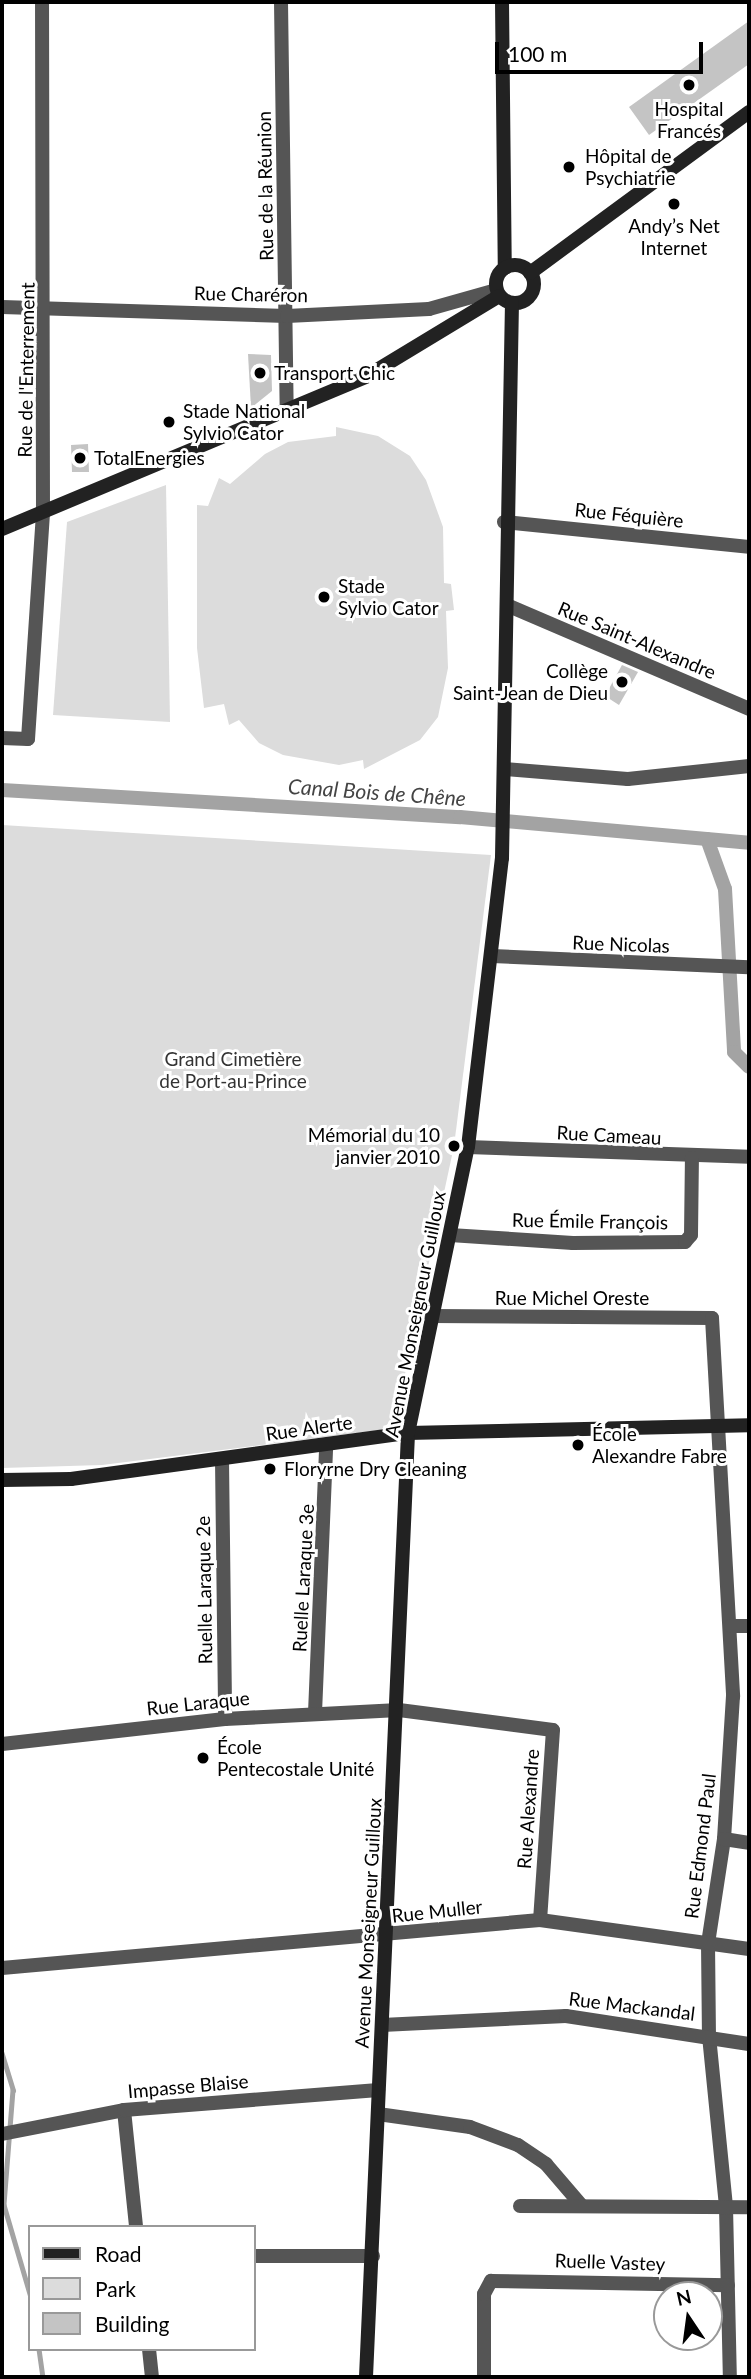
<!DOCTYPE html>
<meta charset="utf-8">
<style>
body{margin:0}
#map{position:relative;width:751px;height:2379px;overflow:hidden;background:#fff;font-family:Lato,sans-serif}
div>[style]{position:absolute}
.green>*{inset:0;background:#dcdcdc}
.stream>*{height:4.5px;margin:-2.25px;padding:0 2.25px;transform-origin:2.25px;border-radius:2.25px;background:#a3a3a3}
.canal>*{height:14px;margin:-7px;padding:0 7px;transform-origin:7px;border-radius:7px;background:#a3a3a3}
.building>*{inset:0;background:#c4c4c4}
.street>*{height:14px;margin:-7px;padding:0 7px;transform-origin:7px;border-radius:7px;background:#555}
.secondary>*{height:14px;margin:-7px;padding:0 7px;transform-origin:7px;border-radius:7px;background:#222}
.secondary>.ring{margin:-7px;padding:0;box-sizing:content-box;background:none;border:14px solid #222;border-radius:50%}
.dots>*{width:19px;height:19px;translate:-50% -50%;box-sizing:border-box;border:4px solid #fff;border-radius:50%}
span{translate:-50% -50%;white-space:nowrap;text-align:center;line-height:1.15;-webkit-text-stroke:6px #fff;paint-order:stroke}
.poi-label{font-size:19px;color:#000}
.left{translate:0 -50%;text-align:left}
.right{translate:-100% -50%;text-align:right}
.street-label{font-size:19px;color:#000}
.park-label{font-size:19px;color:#333}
.water-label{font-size:21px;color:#444;font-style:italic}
.frame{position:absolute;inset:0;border:4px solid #000;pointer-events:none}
.legend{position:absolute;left:28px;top:2225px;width:228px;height:126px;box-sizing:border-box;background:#fff;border:2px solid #999;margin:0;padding:9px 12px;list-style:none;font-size:21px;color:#000}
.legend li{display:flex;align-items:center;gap:14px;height:35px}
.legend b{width:35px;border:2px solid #999}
.north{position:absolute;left:653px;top:2281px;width:70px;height:70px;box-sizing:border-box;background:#fff;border:2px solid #999;border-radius:50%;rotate:347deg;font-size:19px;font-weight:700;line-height:28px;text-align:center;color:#000}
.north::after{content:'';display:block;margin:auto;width:24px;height:32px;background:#000;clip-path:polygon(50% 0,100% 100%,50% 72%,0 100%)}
.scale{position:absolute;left:495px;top:42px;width:208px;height:32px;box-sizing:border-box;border:4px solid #000;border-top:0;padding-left:9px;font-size:21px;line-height:24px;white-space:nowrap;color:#000;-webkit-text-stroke:5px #fff;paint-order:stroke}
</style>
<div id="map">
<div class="green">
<i style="clip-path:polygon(336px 427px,378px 436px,410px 456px,426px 480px,443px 527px,444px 583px,451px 584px,454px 610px,446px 611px,448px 668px,438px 717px,420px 740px,364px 769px,363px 760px,339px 765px,283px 755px,259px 743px,239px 720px,229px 725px,224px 704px,204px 708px,197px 648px,197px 505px,208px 506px,219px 478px,230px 484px,265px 454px,288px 442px,336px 436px)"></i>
<i style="clip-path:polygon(166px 485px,170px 722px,53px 715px,67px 522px)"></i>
<i style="clip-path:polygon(2px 825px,491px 855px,454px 1146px,396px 1416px,381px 1430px,102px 1465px,2px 1468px)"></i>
</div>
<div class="stream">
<i style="left:2px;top:2053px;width:39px;rotate:73deg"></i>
<i style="left:13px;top:2090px;width:115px;rotate:94.5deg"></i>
<i style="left:4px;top:2205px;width:93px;rotate:73.7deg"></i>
<i style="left:39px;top:2349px;width:28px;rotate:82deg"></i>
</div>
<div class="canal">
<i style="left:2px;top:790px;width:459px;rotate:3.4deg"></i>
<i style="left:460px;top:817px;width:290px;rotate:5.1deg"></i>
<i style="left:707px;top:839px;width:53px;rotate:70.2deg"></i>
<i style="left:725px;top:889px;width:163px;rotate:86.8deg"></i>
<i style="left:734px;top:1052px;width:21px;rotate:45deg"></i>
</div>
<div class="building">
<i style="clip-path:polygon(749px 21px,749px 64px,649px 135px,629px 107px)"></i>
<i style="clip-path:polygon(248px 354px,271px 355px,272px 391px,251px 408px)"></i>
<i style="clip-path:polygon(88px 444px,89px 472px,72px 472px,71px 445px)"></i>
<i style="clip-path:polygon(622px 665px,638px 672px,619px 705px,605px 696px)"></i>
</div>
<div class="street">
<i style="left:281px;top:2px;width:409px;rotate:89.2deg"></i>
<i style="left:2px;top:307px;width:285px;rotate:1.8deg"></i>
<i style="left:287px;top:316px;width:142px;rotate:-2.8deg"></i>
<i style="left:429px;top:309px;width:70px;rotate:-15.8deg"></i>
<i style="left:504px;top:522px;width:246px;rotate:5.8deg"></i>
<i style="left:509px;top:606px;width:261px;rotate:23.2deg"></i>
<i style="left:2px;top:738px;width:26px;rotate:2deg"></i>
<i style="left:28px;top:739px;width:228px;rotate:-86.2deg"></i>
<i style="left:43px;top:511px;width:509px;rotate:-90.11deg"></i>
<i style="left:504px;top:769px;width:124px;rotate:4.6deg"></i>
<i style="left:628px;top:779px;width:122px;rotate:-6.1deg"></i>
<i style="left:492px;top:956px;width:257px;rotate:2.5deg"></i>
<i style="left:468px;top:1147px;width:281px;rotate:2deg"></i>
<i style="left:450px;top:1235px;width:123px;rotate:3.7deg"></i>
<i style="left:573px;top:1243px;width:112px;rotate:-0.5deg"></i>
<i style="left:685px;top:1242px;width:9px;rotate:-49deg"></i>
<i style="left:691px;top:1235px;width:77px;rotate:-89.3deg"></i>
<i style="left:431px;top:1316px;width:281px;rotate:0.4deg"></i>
<i style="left:712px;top:1318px;width:379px;rotate:86.8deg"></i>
<i style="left:733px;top:1696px;width:143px;rotate:93.6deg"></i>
<i style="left:724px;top:1839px;width:105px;rotate:98.7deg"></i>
<i style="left:708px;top:1943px;width:93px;rotate:89.4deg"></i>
<i style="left:709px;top:2036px;width:172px;rotate:84.3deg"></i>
<i style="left:726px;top:2207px;width:170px;rotate:88.7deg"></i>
<i style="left:222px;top:1460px;width:259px;rotate:89.3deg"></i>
<i style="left:731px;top:1626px;width:18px"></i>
<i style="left:315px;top:1713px;width:268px;rotate:-87.6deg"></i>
<i style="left:2px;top:1744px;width:224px;rotate:-6.4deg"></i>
<i style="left:225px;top:1719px;width:174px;rotate:-3deg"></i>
<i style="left:399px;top:1710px;width:155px;rotate:7.4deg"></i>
<i style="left:553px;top:1730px;width:190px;rotate:93.9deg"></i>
<i style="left:724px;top:1839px;width:25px;rotate:9deg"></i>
<i style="left:2px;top:1968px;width:540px;rotate:-5.1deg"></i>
<i style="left:540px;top:1920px;width:211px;rotate:7.9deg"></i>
<i style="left:382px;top:2025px;width:184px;rotate:-2.8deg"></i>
<i style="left:566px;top:2016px;width:185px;rotate:8.7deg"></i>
<i style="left:124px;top:2110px;width:118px;rotate:84.1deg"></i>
<i style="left:378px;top:2114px;width:93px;rotate:8deg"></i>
<i style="left:470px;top:2127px;width:51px;rotate:20.6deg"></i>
<i style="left:518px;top:2145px;width:34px;rotate:34deg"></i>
<i style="left:546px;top:2164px;width:55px;rotate:49.4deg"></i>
<i style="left:2px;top:2134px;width:124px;rotate:-11.1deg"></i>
<i style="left:124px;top:2110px;width:255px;rotate:-4.5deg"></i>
<i style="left:520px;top:2206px;width:229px;rotate:0.3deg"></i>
<i style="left:254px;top:2256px;width:119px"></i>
<i style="left:149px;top:2349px;width:28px;rotate:84deg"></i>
<i style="left:484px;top:2377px;width:83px;rotate:-90deg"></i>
<i style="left:484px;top:2294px;width:15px;rotate:-62deg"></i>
<i style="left:491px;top:2281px;width:237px;rotate:1deg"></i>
</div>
<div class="secondary">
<i style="left:502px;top:2px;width:266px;rotate:89.4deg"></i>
<i class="ring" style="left:496px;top:265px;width:24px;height:24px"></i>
<i style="left:530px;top:273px;width:272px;rotate:-36.3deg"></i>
<i style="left:2px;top:529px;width:396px;rotate:-22.7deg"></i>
<i style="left:367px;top:376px;width:154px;rotate:-31.2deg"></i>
<i style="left:2px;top:1480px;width:69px;rotate:-0.8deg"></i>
<i style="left:71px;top:1479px;width:340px;rotate:-7.8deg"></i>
<i style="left:408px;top:1433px;width:341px;rotate:-1.3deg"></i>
<i style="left:366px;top:2377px;width:945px;rotate:-87.45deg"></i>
<i style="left:408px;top:1433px;width:292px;rotate:-78.2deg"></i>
<i style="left:468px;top:1147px;width:291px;rotate:-83.3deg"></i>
<i style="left:502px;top:858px;width:555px;rotate:-88.97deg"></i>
</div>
<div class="dots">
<i style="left:689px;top:85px;background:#000"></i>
<i style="left:569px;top:167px;background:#000"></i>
<i style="left:674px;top:204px;background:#000"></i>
<i style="left:260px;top:373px;background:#000"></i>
<i style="left:169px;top:422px;background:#000"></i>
<i style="left:80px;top:458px;background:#000"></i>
<i style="left:324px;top:597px;background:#000"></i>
<i style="left:622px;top:682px;background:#000"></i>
<i style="left:454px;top:1146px;background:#000"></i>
<i style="left:578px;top:1445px;background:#000"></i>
<i style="left:270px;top:1469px;background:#000"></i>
<i style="left:203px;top:1758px;background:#000"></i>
</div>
<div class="poi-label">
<span style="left:689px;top:120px">Hospital<br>Francés</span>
<span class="left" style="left:585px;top:167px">Hôpital de<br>Psychiatrie</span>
<span style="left:674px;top:237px">Andy’s Net<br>Internet</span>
<span class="left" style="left:274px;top:373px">Transport Chic</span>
<span class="left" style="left:183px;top:422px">Stade National<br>Sylvio Cator</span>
<span class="left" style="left:94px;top:458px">TotalEnergies</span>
<span class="left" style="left:338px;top:597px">Stade<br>Sylvio Cator</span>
<span class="right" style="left:608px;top:682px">Collège<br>Saint-Jean de Dieu</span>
<span class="right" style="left:440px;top:1146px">Mémorial du 10<br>janvier 2010</span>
<span class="left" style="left:592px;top:1445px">École<br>Alexandre Fabre</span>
<span class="left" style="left:284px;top:1469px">Floryrne Dry Cleaning</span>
<span class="left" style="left:217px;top:1758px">École<br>Pentecostale Unité</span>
</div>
<div class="street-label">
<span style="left:265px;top:186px;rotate:-91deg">Rue de la Réunion</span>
<span style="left:251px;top:294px;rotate:1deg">Rue Charéron</span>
<span style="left:26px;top:370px;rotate:-89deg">Rue de l'Enterrement</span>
<span style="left:629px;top:515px;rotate:6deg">Rue Féquière</span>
<span style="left:637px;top:640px;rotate:23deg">Rue Saint-Alexandre</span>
<span style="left:621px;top:944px;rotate:2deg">Rue Nicolas</span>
<span style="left:609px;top:1135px;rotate:3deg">Rue Cameau</span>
<span style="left:590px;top:1221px;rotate:1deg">Rue Émile François</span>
<span style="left:572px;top:1298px">Rue Michel Oreste</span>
<span style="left:415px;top:1314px;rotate:-79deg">Avenue Monseigneur Guilloux</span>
<span style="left:309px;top:1428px;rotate:-8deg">Rue Alerte</span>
<span style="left:303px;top:1578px;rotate:-87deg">Ruelle Laraque 3e</span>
<span style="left:204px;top:1590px;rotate:-91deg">Ruelle Laraque 2e</span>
<span style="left:198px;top:1703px;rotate:-6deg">Rue Laraque</span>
<span style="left:528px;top:1809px;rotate:-86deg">Rue Alexandre</span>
<span style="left:700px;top:1846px;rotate:-83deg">Rue Edmond Paul</span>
<span style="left:437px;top:1911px;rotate:-6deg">Rue Muller</span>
<span style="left:368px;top:1923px;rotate:-87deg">Avenue Monseigneur Guilloux</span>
<span style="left:632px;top:2006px;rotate:7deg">Rue Mackandal</span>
<span style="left:188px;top:2086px;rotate:-5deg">Impasse Blaise</span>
<span style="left:610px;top:2262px;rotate:2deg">Ruelle Vastey</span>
</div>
<div class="park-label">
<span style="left:233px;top:1070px">Grand Cimetière<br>de Port-au-Prince</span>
</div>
<div class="water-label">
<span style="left:377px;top:792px;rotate:4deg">Canal Bois de Chêne</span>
</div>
<div class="frame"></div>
<ul class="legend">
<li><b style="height:9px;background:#222"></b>Road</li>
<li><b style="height:19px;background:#dcdcdc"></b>Park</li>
<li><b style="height:19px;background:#c4c4c4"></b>Building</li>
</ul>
<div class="north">N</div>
<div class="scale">100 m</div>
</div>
